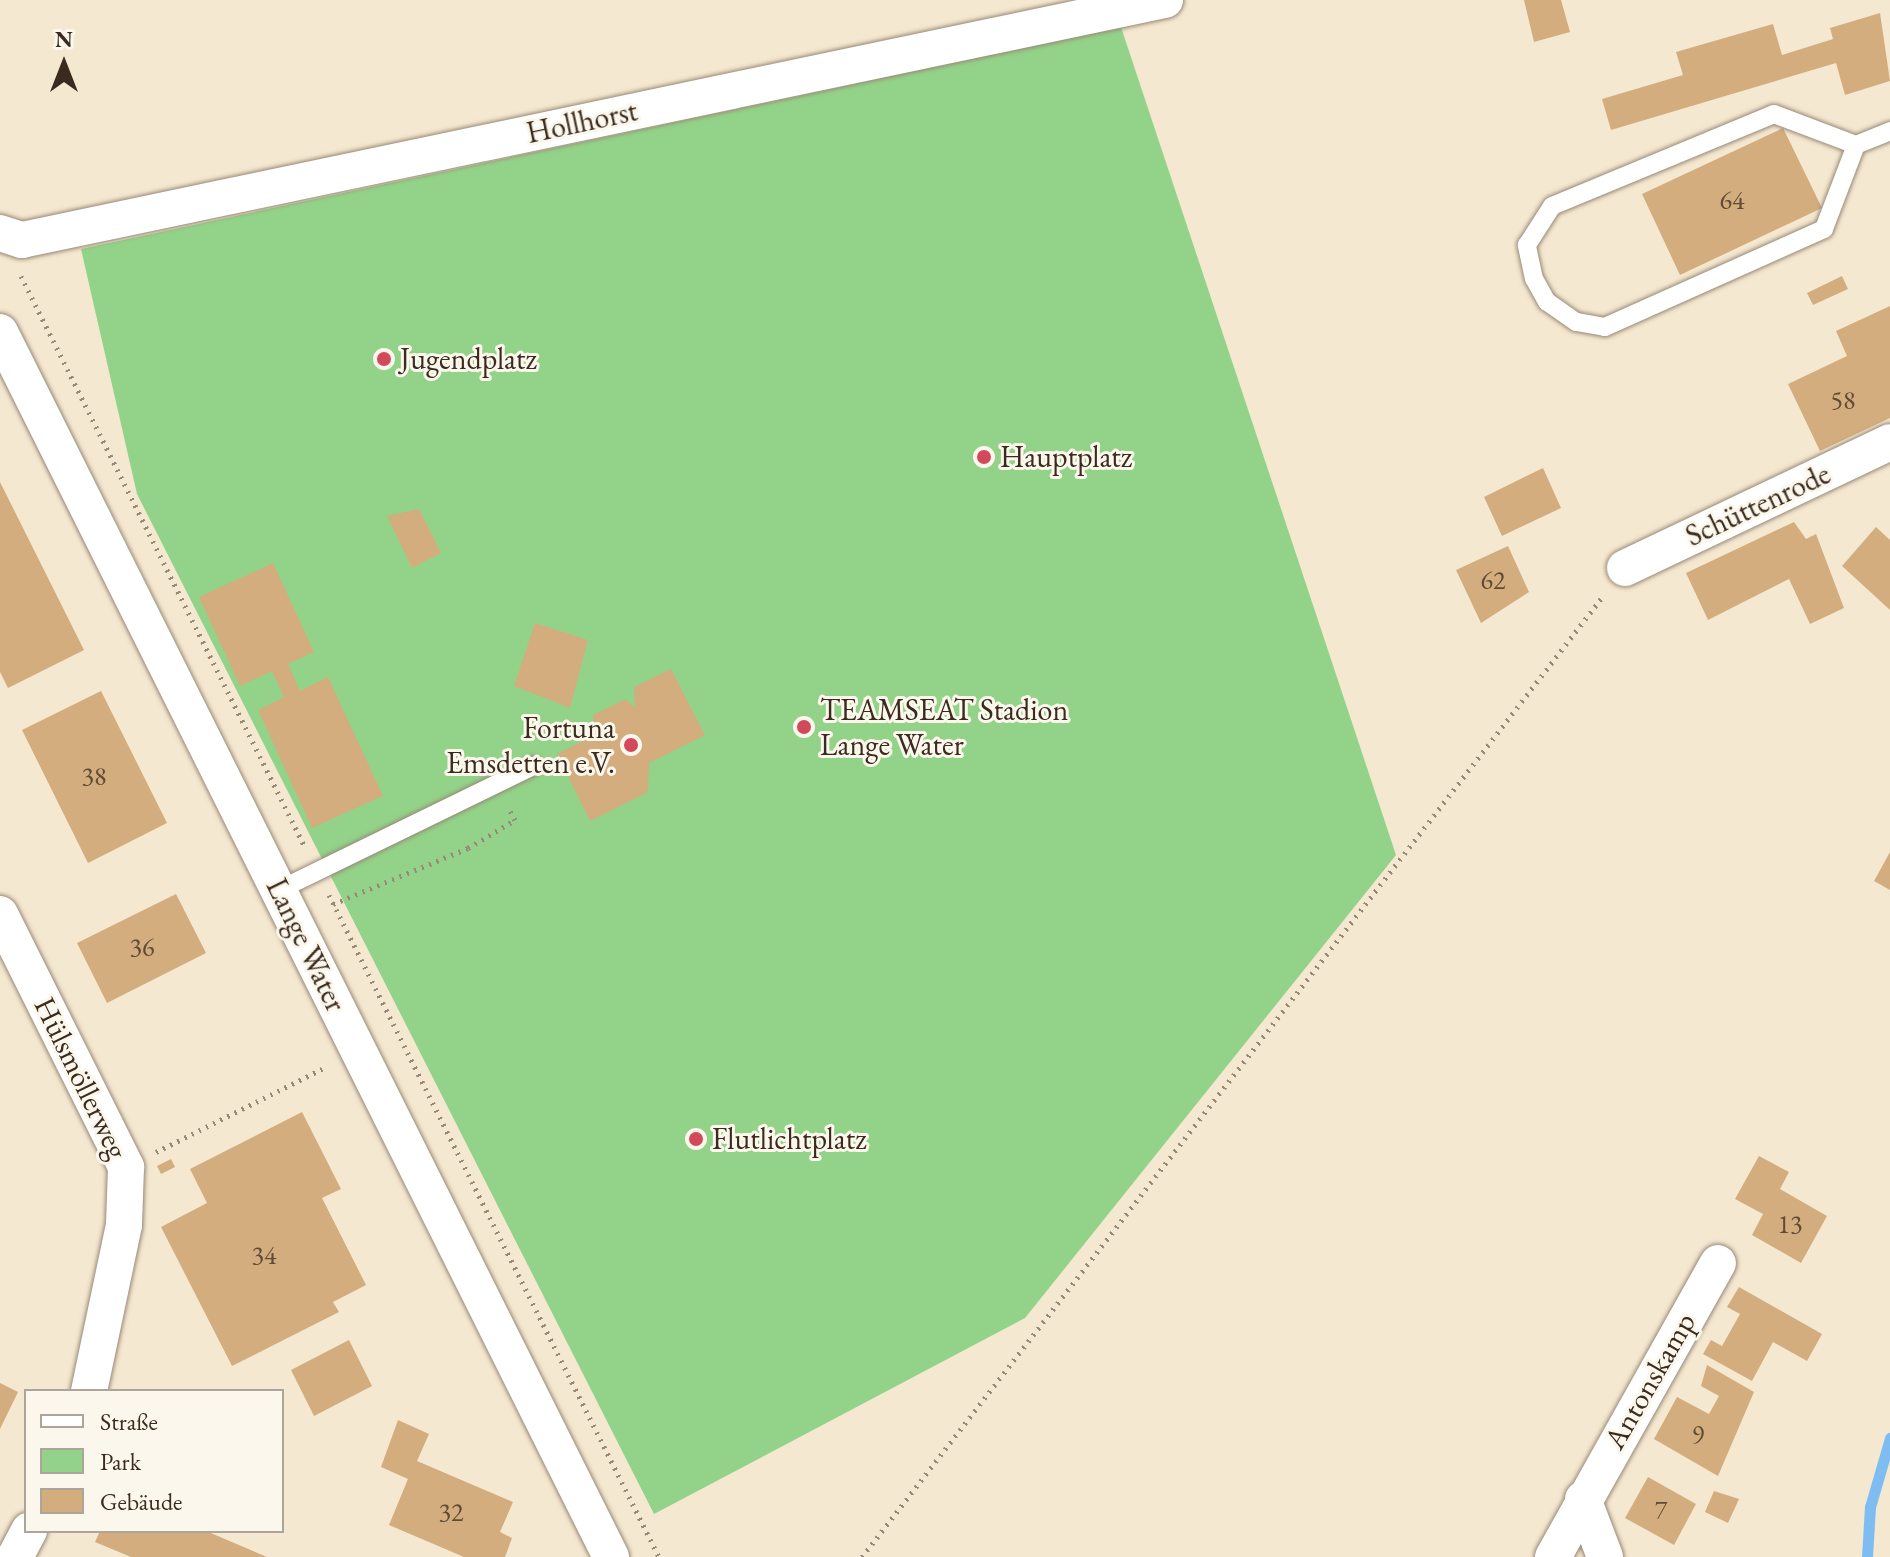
<!DOCTYPE html>
<meta charset="utf-8">
<style>
body{margin:0}
#map{position:relative;width:1890px;height:1557px;overflow:hidden;background:#f5e8d0;font-family:"EB Garamond",serif}
div>[style]{position:absolute}
.green>*{inset:0;background:#93d389}
.stream>*{height:11px;margin:-5.5px;padding:0 5.5px;transform-origin:5.5px;border-radius:5.5px;background:#7ebdf2}
.building>*{inset:0;background:#d3ad7e}
.path>*{height:5px;margin-top:-2.5px;transform-origin:0;background:repeating-linear-gradient(90deg,#988977 0 2px,transparent 0 8px)}
.roads{filter:drop-shadow(0 0 2px #988977) drop-shadow(0 0 2px #988977)}
.service>*{height:18px;margin:-9px;padding:0 9px;transform-origin:9px;border-radius:9px;background:#fff}
.minor>*{height:36px;margin:-18px;padding:0 18px;transform-origin:18px;border-radius:18px;background:#fff}
.dots>*{width:22px;height:22px;translate:-50% -50%;box-sizing:border-box;border:4px solid #fbf7ec;border-radius:50%}
span{translate:-50% -50%;white-space:nowrap;text-align:center;line-height:1.15;-webkit-text-stroke:6px #fbf7ec;paint-order:stroke}
.number-label{font-size:26px;color:#614b36}
.number-label span{-webkit-text-stroke-width:0}
.street-label{font-size:30px;color:#3b2a1e}
.poi-label{font-size:30px;color:#3b2a1e}
.left{translate:0 -50%;text-align:left}
.right{translate:-100% -50%;text-align:right}
.legend{position:absolute;left:24px;top:1389px;width:260px;height:144px;box-sizing:border-box;background:#fbf7ec;border:2px solid #aea59a;margin:0;padding:10px 14px;list-style:none;font-size:24px;color:#3b2a1e}
.legend li{display:flex;align-items:center;gap:16px;height:40px}
.legend b{width:40px;border:2px solid #aea59a}
.north{position:absolute;left:24px;top:24px;width:80px;height:80px;-webkit-text-stroke:6px #fbf7ec;paint-order:stroke;rotate:0deg;font-size:22px;font-weight:700;line-height:32px;text-align:center;color:#3b2a1e}
.north::after{content:'';display:block;margin:auto;width:28px;height:36px;background:#3b2a1e;clip-path:polygon(50% 0,100% 100%,50% 72%,0 100%)}
</style>
<div id="map">
<div class="green">
<i style="clip-path:polygon(1121px 27px,1396px 855px,1025px 1318px,654px 1514px,137px 494px,81px 249px)"></i>
</div>
<div class="stream">
<i style="left:1867px;top:1557px;width:50px;rotate:-86.6deg"></i>
<i style="left:1870px;top:1507px;width:72px;rotate:-73.8deg"></i>
</div>
<div class="building">
<i style="clip-path:polygon(1524px 0,1561px 0,1570px 32px,1534px 42px)"></i>
<i style="clip-path:polygon(1880px 13px,1890px 81px,1845px 95px,1836px 63px,1611px 130px,1602px 99px,1683px 75px,1676px 52px,1773px 24px,1782px 55px,1833px 39px,1830px 28px)"></i>
<i style="clip-path:polygon(1783px 128px,1822px 208px,1680px 275px,1642px 194px)"></i>
<i style="clip-path:polygon(1842px 276px,1848px 289px,1813px 305px,1807px 293px)"></i>
<i style="clip-path:polygon(1890px 306px,1890px 418px,1820px 451px,1788px 384px,1847px 356px,1836px 331px)"></i>
<i style="clip-path:polygon(1543px 468px,1561px 508px,1502px 536px,1484px 497px)"></i>
<i style="clip-path:polygon(0 482px,84px 650px,8px 688px,0 672px)"></i>
<i style="clip-path:polygon(419px 509px,441px 553px,412px 568px,387px 516px)"></i>
<i style="clip-path:polygon(1794px 522px,1806px 539px,1816px 534px,1844px 608px,1810px 624px,1789px 579px,1708px 620px,1686px 573px)"></i>
<i style="clip-path:polygon(1876px 527px,1890px 540px,1890px 610px,1842px 566px)"></i>
<i style="clip-path:polygon(1508px 546px,1529px 592px,1481px 623px,1456px 570px)"></i>
<i style="clip-path:polygon(273px 563px,314px 652px,288px 664px,300px 691px,328px 677px,383px 796px,312px 828px,258px 710px,284px 697px,272px 671px,240px 686px,199px 597px)"></i>
<i style="clip-path:polygon(535px 623px,588px 640px,570px 708px,514px 686px)"></i>
<i style="clip-path:polygon(671px 669px,705px 735px,649px 763px,648px 792px,590px 821px,557px 754px,594px 735px,593px 715px,626px 699px,635px 708px,634px 687px)"></i>
<i style="clip-path:polygon(101px 691px,167px 823px,88px 863px,22px 730px)"></i>
<i style="clip-path:polygon(1890px 852px,1890px 890px,1874px 881px)"></i>
<i style="clip-path:polygon(176px 894px,206px 953px,107px 1003px,77px 943px)"></i>
<i style="clip-path:polygon(302px 1112px,341px 1189px,322px 1198px,366px 1285px,333px 1302px,339px 1312px,232px 1366px,161px 1227px,207px 1203px,190px 1169px)"></i>
<i style="clip-path:polygon(1759px 1156px,1789px 1172px,1780px 1189px,1827px 1216px,1801px 1263px,1752px 1235px,1763px 1214px,1735px 1199px)"></i>
<i style="clip-path:polygon(171px 1159px,175px 1167px,161px 1174px,157px 1166px)"></i>
<i style="clip-path:polygon(1739px 1287px,1822px 1334px,1807px 1361px,1773px 1342px,1752px 1381px,1703px 1354px,1711px 1340px,1722px 1346px,1740px 1314px,1727px 1307px)"></i>
<i style="clip-path:polygon(349px 1340px,372px 1386px,314px 1416px,291px 1370px)"></i>
<i style="clip-path:polygon(1707px 1365px,1754px 1392px,1718px 1476px,1654px 1439px,1677px 1397px,1709px 1414px,1719px 1396px,1701px 1386px)"></i>
<i style="clip-path:polygon(0 1383px,18px 1392px,0 1429px)"></i>
<i style="clip-path:polygon(398px 1420px,429px 1434px,417px 1461px,513px 1502px,500px 1532px,512px 1538px,505px 1557px,464px 1557px,389px 1525px,408px 1479px,381px 1467px)"></i>
<i style="clip-path:polygon(1648px 1477px,1696px 1504px,1674px 1545px,1625px 1518px)"></i>
<i style="clip-path:polygon(1714px 1491px,1739px 1499px,1728px 1523px,1705px 1512px)"></i>
<i style="clip-path:polygon(100px 1531px,206px 1531px,267px 1557px,131px 1557px,95px 1542px)"></i>
</div>
<div class="path">
<i style="left:21px;top:276px;width:638px;rotate:63.56deg"></i>
<i style="left:329px;top:895px;width:740px;rotate:63.5deg"></i>
<i style="left:333px;top:904px;width:146px;rotate:-22.5deg"></i>
<i style="left:468px;top:848px;width:55px;rotate:-30.8deg"></i>
<i style="left:515px;top:820px;width:15px;rotate:-118deg"></i>
<i style="left:156px;top:1152px;width:190px;rotate:-26.6deg"></i>
<i style="left:862px;top:1557px;width:1215px;rotate:-52.36deg"></i>
</div>
<div class="roads">
<div class="service">
<i style="left:1856px;top:145px;width:90px;rotate:110.9deg"></i>
<i style="left:1824px;top:229px;width:240px;rotate:155.9deg"></i>
<i style="left:1605px;top:327px;width:29px;rotate:-170deg"></i>
<i style="left:1576px;top:322px;width:35px;rotate:-145deg"></i>
<i style="left:1547px;top:302px;width:26px;rotate:-119deg"></i>
<i style="left:1534px;top:279px;width:35px;rotate:-102deg"></i>
<i style="left:1527px;top:245px;width:46px;rotate:-57.3deg"></i>
<i style="left:1552px;top:206px;width:240px;rotate:-22.5deg"></i>
<i style="left:1774px;top:114px;width:88px;rotate:20.7deg"></i>
<i style="left:1856px;top:145px;width:37px;rotate:-22deg"></i>
<i style="left:279px;top:890px;width:283px;rotate:-26deg"></i>
</div>
<div class="minor">
<i style="left:0;top:233px;width:23px;rotate:18deg"></i>
<i style="left:22px;top:240px;width:1168px;rotate:-11.86deg"></i>
<i style="left:0;top:332px;width:1369px;rotate:63.49deg"></i>
<i style="left:1625px;top:568px;width:293px;rotate:-25.4deg"></i>
<i style="left:0;top:914px;width:283px;rotate:63.5deg"></i>
<i style="left:126px;top:1167px;width:58px;rotate:92deg"></i>
<i style="left:124px;top:1225px;width:170px;rotate:101.9deg"></i>
<i style="left:1583px;top:1499px;width:62px;rotate:69.2deg"></i>
<i style="left:15px;top:1557px;width:30px;rotate:-62deg"></i>
<i style="left:1553px;top:1557px;width:337px;rotate:-60.7deg"></i>
</div>
</div>
<div class="dots">
<i style="left:384px;top:359px;background:#d1495b"></i>
<i style="left:984px;top:457px;background:#d1495b"></i>
<i style="left:804px;top:727px;background:#d1495b"></i>
<i style="left:631px;top:745px;background:#d1495b"></i>
<i style="left:696px;top:1139px;background:#d1495b"></i>
</div>
<div class="number-label">
<span style="left:1732px;top:201px">64</span>
<span style="left:1843px;top:401px">58</span>
<span style="left:1493px;top:581px">62</span>
<span style="left:94px;top:777px">38</span>
<span style="left:142px;top:948px">36</span>
<span style="left:1790px;top:1225px">13</span>
<span style="left:264px;top:1256px">34</span>
<span style="left:1698px;top:1436px">9</span>
<span style="left:1661px;top:1511px">7</span>
<span style="left:451px;top:1513px">32</span>
</div>
<div class="street-label">
<span style="left:582px;top:122px;rotate:-12deg">Hollhorst</span>
<span style="left:1758px;top:505px;rotate:-25deg">Schüttenrode</span>
<span style="left:306px;top:945px;rotate:64deg">Lange Water</span>
<span style="left:81px;top:1078px;rotate:64deg">Hülsmöllerweg</span>
<span style="left:1650px;top:1381px;rotate:-60deg">Antonskamp</span>
</div>
<div class="poi-label">
<span class="left" style="left:400px;top:359px">Jugendplatz</span>
<span class="left" style="left:1000px;top:457px">Hauptplatz</span>
<span class="left" style="left:820px;top:727px">TEAMSEAT Stadion<br>Lange Water</span>
<span class="right" style="left:615px;top:745px">Fortuna<br>Emsdetten e.V.</span>
<span class="left" style="left:712px;top:1139px">Flutlichtplatz</span>
</div>
<ul class="legend">
<li><b style="height:10px;background:#fff"></b>Straße</li>
<li><b style="height:22px;background:#93d389"></b>Park</li>
<li><b style="height:22px;background:#d3ad7e"></b>Gebäude</li>
</ul>
<div class="north">N</div>
</div>
